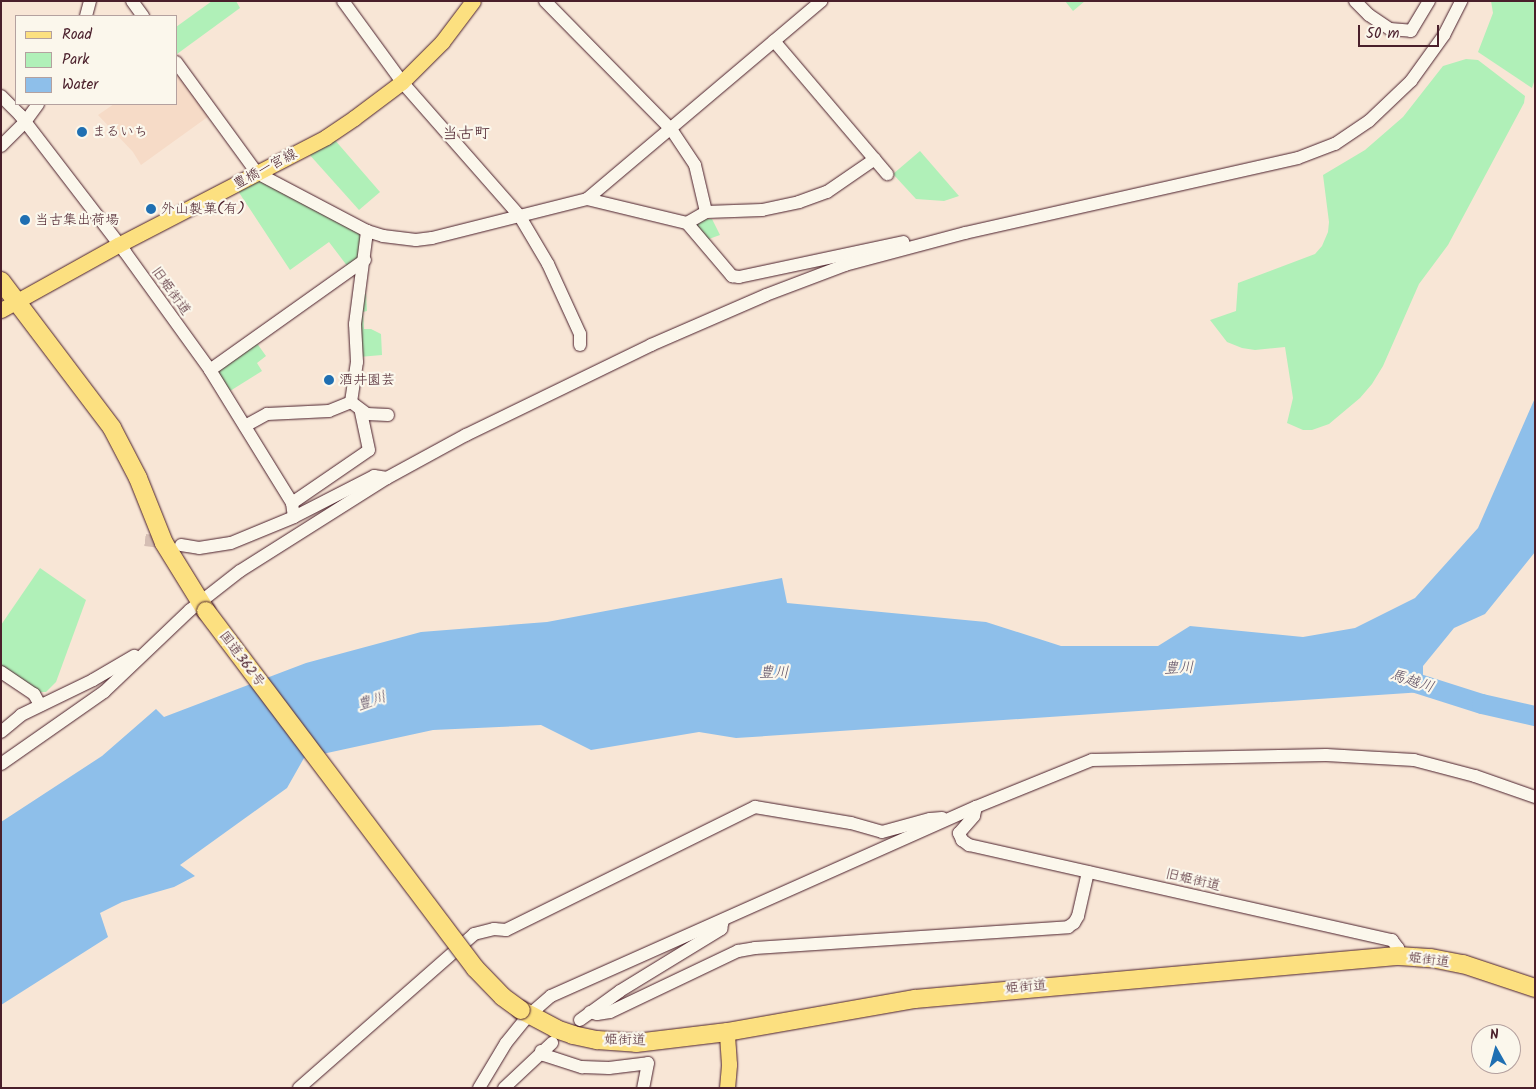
<!DOCTYPE html>
<meta charset="utf-8">
<style>
body{margin:0}
#map{position:relative;width:1536px;height:1089px;overflow:hidden;background:#f8e6d6;font-family:Kalam,"Klee One",sans-serif}
div>[style]{position:absolute}
.built>*{inset:0;background:#f6dbc7}
.green>*{inset:0;background:#b0f0b8}
.water>*{inset:0;background:#8ebfea}
.river>*{height:20px;margin:-10px;padding:0 10px;transform-origin:10px;border-radius:10px;background:#8ebfea}
.minor-tunnel>*{height:12px;margin-top:-6px;transform-origin:0;background:repeating-linear-gradient(90deg,#d5beb4 0 12px,transparent 0 18px)}
.roads{filter:drop-shadow(0 0 1px #4a1f2b) drop-shadow(0 0 1px #4a1f2b)}
.minor>*{height:12px;margin:-6px;padding:0 6px;transform-origin:6px;border-radius:6px;background:#fbf7ec}
.major>*{height:15px;margin:-7.5px;padding:0 7.5px;transform-origin:7.5px;border-radius:7.5px;background:#fce080}
.highway>*{height:18px;margin:-9px;padding:0 9px;transform-origin:9px;border-radius:9px;background:#fce080}
.bridges{filter:drop-shadow(0 0 1px #4a1f2b) drop-shadow(0 0 1px #4a1f2b)}
.highway-bridge>*{height:18px;margin:-9px;padding:0 9px;transform-origin:9px;border-radius:9px;background:#fce080}
.dots>*{width:14px;height:14px;translate:-50% -50%;box-sizing:border-box;border:2px solid #fbf7ec;border-radius:50%}
span{translate:-50% -50%;white-space:nowrap;text-align:center;line-height:1.15;-webkit-text-stroke:4.5px #fbf7ec;paint-order:stroke}
.poi-label{font-size:14px;color:#4a1f2b}
.left{translate:0 -50%;text-align:left}
.street-label{font-size:14px;color:#4a1f2b}
.water-label{font-size:15px;color:#5e4f64;font-style:italic}
.quarter-label{font-size:16px;color:#4a1f2b}
.frame{position:absolute;inset:0;border:2px solid #4a1f2b;pointer-events:none}
.legend{position:absolute;left:15px;top:15px;width:162px;height:90px;box-sizing:border-box;background:#fbf7ec;border:1px solid #b4a19f;margin:0;padding:6px 9px;list-style:none;font-size:15px;color:#4a1f2b}
.legend li{display:flex;align-items:center;gap:10px;height:25px}
.legend b{width:25px;border:1px solid #b4a19f}
.north{position:absolute;left:1471px;top:1024px;width:50px;height:50px;box-sizing:border-box;background:#fbf7ec;border:1px solid #b4a19f;border-radius:50%;rotate:353deg;font-size:14px;font-weight:700;line-height:20px;text-align:center;color:#4a1f2b}
.north::after{content:'';display:block;margin:auto;width:18px;height:22px;background:#1f6fb2;clip-path:polygon(50% 0,100% 100%,50% 72%,0 100%)}
.scale{position:absolute;left:1358px;top:25px;width:81px;height:22px;box-sizing:border-box;border:2px solid #4a1f2b;border-top:0;padding-left:6px;font-size:15px;line-height:18px;white-space:nowrap;color:#4a1f2b;-webkit-text-stroke:4px #fbf7ec;paint-order:stroke}
</style>
<div id="map">
<div class="built">
<i style="clip-path:polygon(176px 72px,209px 116px,141px 165px,133px 152px,98px 115px,114px 104px,176px 104px)"></i>
</div>
<div class="green">
<i style="clip-path:polygon(212px 1px,236px 1px,240px 8px,177px 54px,176px 27px)"></i>
<i style="clip-path:polygon(1065px 1px,1085px 1px,1073px 11px)"></i>
<i style="clip-path:polygon(1491px 1px,1535px 1px,1535px 79px,1532px 88px,1478px 52px,1493px 13px)"></i>
<i style="clip-path:polygon(1466px 59px,1478px 60px,1525px 96px,1524px 103px,1448px 245px,1419px 284px,1383px 366px,1372px 384px,1360px 398px,1329px 424px,1312px 430px,1303px 430px,1287px 423px,1293px 398px,1285px 347px,1255px 350px,1242px 348px,1227px 342px,1210px 320px,1236px 311px,1238px 283px,1315px 254px,1322px 246px,1328px 232px,1329px 222px,1323px 175px,1365px 150px,1403px 117px,1443px 66px)"></i>
<i style="clip-path:polygon(334px 139px,380px 192px,359px 210px,308px 153px)"></i>
<i style="clip-path:polygon(920px 151px,959px 196px,944px 201px,916px 199px,893px 174px)"></i>
<i style="clip-path:polygon(258px 180px,359px 233px,361px 237px,360px 258px,348px 267px,329px 242px,290px 270px,238px 191px)"></i>
<i style="clip-path:polygon(700px 219px,712px 219px,720px 235px,706px 240px,697px 229px,696px 221px)"></i>
<i style="clip-path:polygon(363px 293px,366px 294px,367px 311px,363px 312px,364px 329px,371px 329px,381px 334px,382px 355px,359px 357px)"></i>
<i style="clip-path:polygon(256px 342px,266px 356px,257px 363px,262px 371px,230px 391px,217px 370px)"></i>
<i style="clip-path:polygon(40px 568px,86px 600px,56px 682px,46px 692px,37px 692px,1px 666px,1px 625px)"></i>
</div>
<div class="water">
<i style="clip-path:polygon(1535px 398px,1535px 552px,1485px 614px,1454px 628px,1423px 666px,1423px 692px,736px 738px,699px 732px,591px 750px,541px 725px,433px 730px,304px 758px,287px 788px,180px 865px,195px 876px,174px 887px,122px 902px,100px 913px,108px 937px,1px 1005px,1px 822px,102px 756px,156px 709px,164px 717px,306px 663px,421px 632px,547px 622px,782px 578px,787px 603px,986px 622px,1061px 646px,1158px 646px,1190px 626px,1303px 637px,1355px 628px,1415px 598px,1478px 528px)"></i>
</div>
<div class="river">
<i style="left:1397px;top:677px;width:89px;rotate:17.6deg"></i>
<i style="left:1482px;top:704px;width:54px;rotate:12.8deg"></i>
</div>
<div class="minor-tunnel">
<i style="left:145px;top:540px;width:25px;rotate:7deg"></i>
</div>
<div class="roads">
<div class="minor">
<i style="left:132px;top:1px;width:19px;rotate:54deg"></i>
<i style="left:343px;top:1px;width:100px;rotate:53.9deg"></i>
<i style="left:402px;top:82px;width:177px;rotate:48.7deg"></i>
<i style="left:519px;top:215px;width:57px;rotate:59.4deg"></i>
<i style="left:548px;top:264px;width:77px;rotate:65.4deg"></i>
<i style="left:580px;top:334px;width:11px;rotate:90deg"></i>
<i style="left:545px;top:1px;width:180px;rotate:45.5deg"></i>
<i style="left:671px;top:129px;width:43px;rotate:56.3deg"></i>
<i style="left:695px;top:165px;width:48px;rotate:76.8deg"></i>
<i style="left:1355px;top:1px;width:20px;rotate:45deg"></i>
<i style="left:1369px;top:15px;width:25px;rotate:34deg"></i>
<i style="left:1390px;top:29px;width:21px;rotate:5deg"></i>
<i style="left:1411px;top:31px;width:35px;rotate:-59deg"></i>
<i style="left:86px;top:16px;width:16px;rotate:-75deg"></i>
<i style="left:774px;top:41px;width:175px;rotate:49.6deg"></i>
<i style="left:176px;top:62px;width:137px;rotate:53.9deg"></i>
<i style="left:257px;top:173px;width:124px;rotate:27.8deg"></i>
<i style="left:367px;top:231px;width:17px;rotate:17deg"></i>
<i style="left:383px;top:236px;width:33px;rotate:7deg"></i>
<i style="left:416px;top:240px;width:16px;rotate:-7deg"></i>
<i style="left:432px;top:238px;width:160px;rotate:-14.1deg"></i>
<i style="left:587px;top:199px;width:103px;rotate:13.5deg"></i>
<i style="left:687px;top:223px;width:70px;rotate:49.7deg"></i>
<i style="left:732px;top:276px;width:7px;rotate:8deg"></i>
<i style="left:739px;top:277px;width:168px;rotate:-12deg"></i>
<i style="left:1px;top:96px;width:27px;rotate:45deg"></i>
<i style="left:20px;top:115px;width:173px;rotate:52.5deg"></i>
<i style="left:125px;top:252px;width:145px;rotate:54.2deg"></i>
<i style="left:210px;top:370px;width:156px;rotate:58.3deg"></i>
<i style="left:292px;top:503px;width:14px;rotate:82deg"></i>
<i style="left:1px;top:146px;width:34px;rotate:-45deg"></i>
<i style="left:25px;top:122px;width:22px;rotate:-54deg"></i>
<i style="left:587px;top:199px;width:307px;rotate:-40.2deg"></i>
<i style="left:687px;top:223px;width:22px;rotate:-30deg"></i>
<i style="left:706px;top:212px;width:56px;rotate:-2deg"></i>
<i style="left:762px;top:210px;width:38px;rotate:-12deg"></i>
<i style="left:799px;top:202px;width:30px;rotate:-20deg"></i>
<i style="left:827px;top:192px;width:58px;rotate:-34.5deg"></i>
<i style="left:210px;top:370px;width:190px;rotate:-35.4deg"></i>
<i style="left:351px;top:402px;width:40px;rotate:-81.5deg"></i>
<i style="left:357px;top:362px;width:38px;rotate:-93deg"></i>
<i style="left:355px;top:324px;width:94px;rotate:-82.6deg"></i>
<i style="left:245px;top:426px;width:25px;rotate:-29deg"></i>
<i style="left:267px;top:414px;width:62px;rotate:-2.8deg"></i>
<i style="left:329px;top:411px;width:24px;rotate:-22deg"></i>
<i style="left:351px;top:402px;width:20px;rotate:37deg"></i>
<i style="left:367px;top:414px;width:21px;rotate:3deg"></i>
<i style="left:292px;top:503px;width:93px;rotate:-34.5deg"></i>
<i style="left:369px;top:450px;width:39px;rotate:-102deg"></i>
<i style="left:181px;top:545px;width:18px;rotate:9deg"></i>
<i style="left:199px;top:548px;width:32px;rotate:-9deg"></i>
<i style="left:231px;top:543px;width:68px;rotate:-22.4deg"></i>
<i style="left:294px;top:517px;width:90px;rotate:-27.1deg"></i>
<i style="left:374px;top:476px;width:13px;rotate:9deg"></i>
<i style="left:1px;top:672px;width:40px;rotate:34deg"></i>
<i style="left:34px;top:694px;width:13px;rotate:61deg"></i>
<i style="left:1px;top:732px;width:26px;rotate:-40deg"></i>
<i style="left:21px;top:715px;width:80px;rotate:-25.9deg"></i>
<i style="left:93px;top:680px;width:48px;rotate:-30.3deg"></i>
<i style="left:1px;top:764px;width:126px;rotate:-35deg"></i>
<i style="left:104px;top:692px;width:119px;rotate:-43.6deg"></i>
<i style="left:190px;top:610px;width:63px;rotate:-38deg"></i>
<i style="left:240px;top:571px;width:174px;rotate:-32.3deg"></i>
<i style="left:387px;top:478px;width:90px;rotate:-28.6deg"></i>
<i style="left:466px;top:435px;width:206px;rotate:-25.9deg"></i>
<i style="left:651px;top:345px;width:125px;rotate:-23.5deg"></i>
<i style="left:766px;top:295px;width:85px;rotate:-20.8deg"></i>
<i style="left:845px;top:265px;width:124px;rotate:-14.9deg"></i>
<i style="left:965px;top:233px;width:341px;rotate:-12.7deg"></i>
<i style="left:1298px;top:158px;width:40px;rotate:-21deg"></i>
<i style="left:1335px;top:144px;width:41px;rotate:-34.1deg"></i>
<i style="left:1369px;top:121px;width:58px;rotate:-43.6deg"></i>
<i style="left:1411px;top:81px;width:57px;rotate:-54.3deg"></i>
<i style="left:1444px;top:35px;width:38px;rotate:-63deg"></i>
<i style="left:976px;top:807px;width:9px;rotate:103deg"></i>
<i style="left:974px;top:816px;width:23px;rotate:131deg"></i>
<i style="left:959px;top:833px;width:8px;rotate:67deg"></i>
<i style="left:962px;top:840px;width:9px;rotate:36deg"></i>
<i style="left:969px;top:845px;width:434px;rotate:12.7deg"></i>
<i style="left:1392px;top:940px;width:10px;rotate:53deg"></i>
<i style="left:1398px;top:948px;width:8px;rotate:83deg"></i>
<i style="left:590px;top:1012px;width:7px;rotate:16deg"></i>
<i style="left:597px;top:1014px;width:13px;rotate:-9deg"></i>
<i style="left:610px;top:1012px;width:142px;rotate:-25.5deg"></i>
<i style="left:738px;top:951px;width:17px;rotate:-10deg"></i>
<i style="left:755px;top:948px;width:314px;rotate:-3.8deg"></i>
<i style="left:1068px;top:927px;width:7px;rotate:-34deg"></i>
<i style="left:1074px;top:923px;width:8px;rotate:-60deg"></i>
<i style="left:1078px;top:916px;width:45px;rotate:-77.2deg"></i>
<i style="left:580px;top:1020px;width:49px;rotate:-35.9deg"></i>
<i style="left:620px;top:991px;width:119px;rotate:-31.5deg"></i>
<i style="left:721px;top:929px;width:9px;rotate:-77deg"></i>
<i style="left:541px;top:1051px;width:5px;rotate:53deg"></i>
<i style="left:544px;top:1055px;width:40px;rotate:18deg"></i>
<i style="left:582px;top:1067px;width:27px;rotate:2deg"></i>
<i style="left:609px;top:1068px;width:39px;rotate:-7deg"></i>
<i style="left:648px;top:1063px;width:25px;rotate:101deg"></i>
<i style="left:299px;top:1088px;width:233px;rotate:-41.3deg"></i>
<i style="left:474px;top:934px;width:21px;rotate:-14deg"></i>
<i style="left:494px;top:929px;width:12px;rotate:5deg"></i>
<i style="left:506px;top:930px;width:278px;rotate:-26.3deg"></i>
<i style="left:755px;top:807px;width:97px;rotate:9.5deg"></i>
<i style="left:851px;top:823px;width:32px;rotate:16deg"></i>
<i style="left:882px;top:832px;width:50px;rotate:-15.2deg"></i>
<i style="left:930px;top:819px;width:12px;rotate:-5deg"></i>
<i style="left:479px;top:1088px;width:52px;rotate:-59deg"></i>
<i style="left:506px;top:1043px;width:36px;rotate:-51deg"></i>
<i style="left:529px;top:1015px;width:29px;rotate:-41deg"></i>
<i style="left:551px;top:996px;width:465px;rotate:-24deg"></i>
<i style="left:976px;top:807px;width:125px;rotate:-22.1deg"></i>
<i style="left:1092px;top:760px;width:234px;rotate:-1.2deg"></i>
<i style="left:1326px;top:755px;width:88px;rotate:3.3deg"></i>
<i style="left:1414px;top:760px;width:63px;rotate:14.7deg"></i>
<i style="left:1475px;top:776px;width:64px;rotate:19.3deg"></i>
<i style="left:504px;top:1088px;width:66px;rotate:-43.2deg"></i>
</div>
<div class="major">
<i style="left:1px;top:310px;width:134px;rotate:-29.1deg"></i>
<i style="left:118px;top:245px;width:234px;rotate:-27.4deg"></i>
<i style="left:326px;top:137px;width:34px;rotate:-34deg"></i>
<i style="left:354px;top:118px;width:60px;rotate:-36.9deg"></i>
<i style="left:402px;top:82px;width:57px;rotate:-45deg"></i>
<i style="left:442px;top:42px;width:51px;rotate:-52.9deg"></i>
<i style="left:727px;top:1088px;width:24px;rotate:-85deg"></i>
<i style="left:729px;top:1064px;width:32px;rotate:-94deg"></i>
</div>
<div class="highway">
<i style="left:1px;top:281px;width:184px;rotate:52.9deg"></i>
<i style="left:112px;top:428px;width:56px;rotate:62.5deg"></i>
<i style="left:138px;top:478px;width:70px;rotate:68.2deg"></i>
<i style="left:164px;top:543px;width:80px;rotate:58.3deg"></i>
<i style="left:521px;top:1010px;width:40px;rotate:28deg"></i>
<i style="left:556px;top:1029px;width:18px;rotate:19deg"></i>
<i style="left:573px;top:1035px;width:25px;rotate:12deg"></i>
<i style="left:597px;top:1040px;width:39px;rotate:4deg"></i>
<i style="left:636px;top:1043px;width:92px;rotate:-6.9deg"></i>
<i style="left:727px;top:1032px;width:191px;rotate:-10deg"></i>
<i style="left:915px;top:999px;width:486px;rotate:-5.1deg"></i>
<i style="left:1399px;top:956px;width:32px;rotate:4deg"></i>
<i style="left:1431px;top:958px;width:33px;rotate:11deg"></i>
<i style="left:1463px;top:964px;width:76px;rotate:18.4deg"></i>
</div>
</div>
<div class="bridges">
<div class="highway-bridge">
<i style="left:206px;top:611px;width:447px;rotate:53deg"></i>
<i style="left:475px;top:968px;width:40px;rotate:46deg"></i>
<i style="left:503px;top:997px;width:22px;rotate:36deg"></i>
</div>
</div>
<div class="dots">
<i style="left:82px;top:132px;background:#1f6fb2"></i>
<i style="left:151px;top:209px;background:#1f6fb2"></i>
<i style="left:25px;top:220px;background:#1f6fb2"></i>
<i style="left:329px;top:380px;background:#1f6fb2"></i>
</div>
<div class="poi-label">
<span class="left" style="left:92px;top:132px">まるいち</span>
<span class="left" style="left:161px;top:209px">外山製菓(有)</span>
<span class="left" style="left:35px;top:220px">当古集出荷場</span>
<span class="left" style="left:339px;top:380px">酒井園芸</span>
</div>
<div class="street-label">
<span style="left:265px;top:169px;rotate:-28deg">豊橋一宮線</span>
<span style="left:171px;top:291px;rotate:54deg">旧姫街道</span>
<span style="left:242px;top:659px;rotate:53deg">国道362号</span>
<span style="left:1193px;top:880px;rotate:13deg">旧姫街道</span>
<span style="left:1429px;top:960px;rotate:7deg">姫街道</span>
<span style="left:1026px;top:987px;rotate:-5deg">姫街道</span>
<span style="left:625px;top:1040px;rotate:1deg">姫街道</span>
</div>
<div class="water-label">
<span style="left:1179px;top:669px;rotate:-1deg">豊川</span>
<span style="left:774px;top:674px">豊川</span>
<span style="left:1412px;top:682px;rotate:18deg">馬越川</span>
<span style="left:372px;top:702px;rotate:-19deg">豊川</span>
</div>
<div class="quarter-label">
<span style="left:466px;top:134px">当古町</span>
</div>
<div class="frame"></div>
<ul class="legend">
<li><b style="height:6px;background:#fce080"></b>Road</li>
<li><b style="height:14px;background:#b0f0b8"></b>Park</li>
<li><b style="height:14px;background:#8ebfea"></b>Water</li>
</ul>
<div class="north">N</div>
<div class="scale">50 m</div>
</div>
